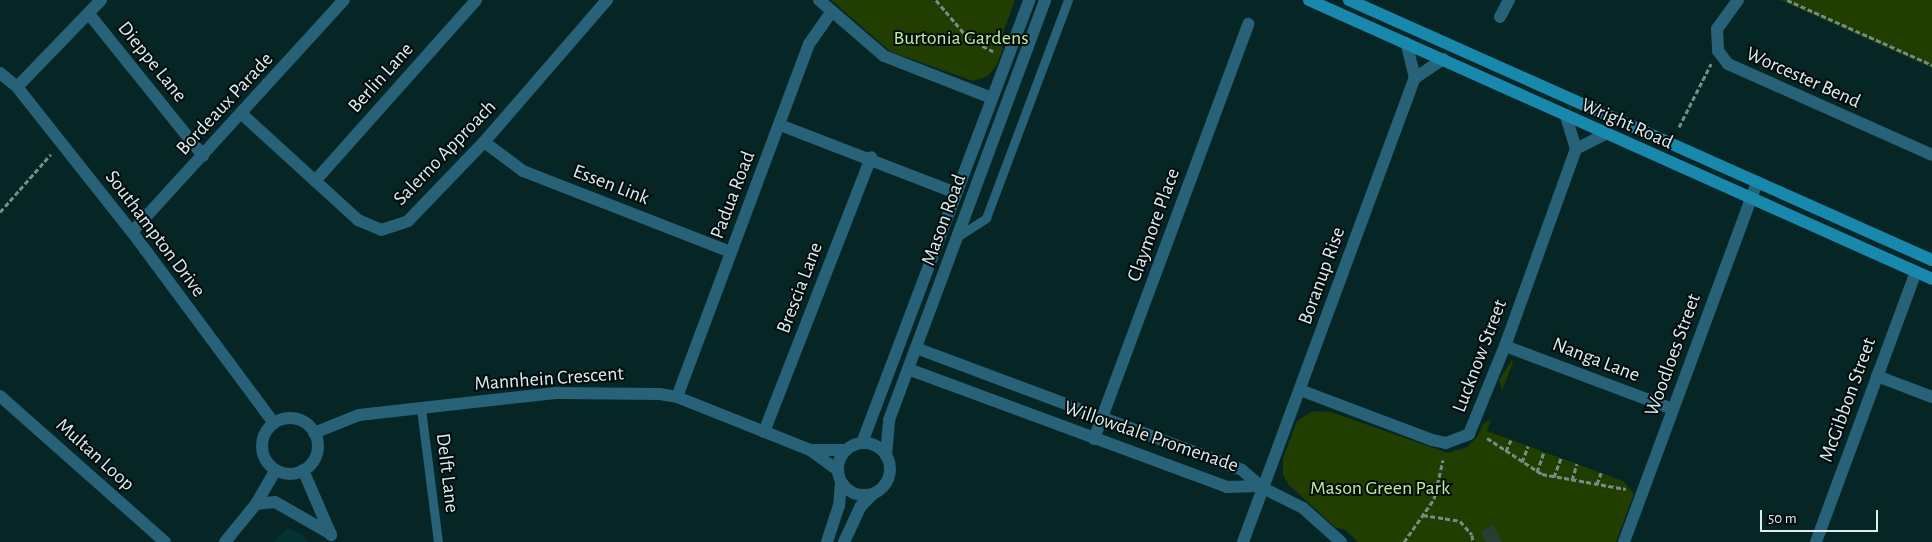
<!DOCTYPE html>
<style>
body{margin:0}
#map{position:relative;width:1932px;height:542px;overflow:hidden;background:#062525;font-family:"Alegreya Sans",sans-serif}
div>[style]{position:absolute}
.built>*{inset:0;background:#043131}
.green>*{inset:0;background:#213e00}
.building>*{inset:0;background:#263e33}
.path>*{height:3px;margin-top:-1.5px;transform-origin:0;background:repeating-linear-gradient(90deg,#748c8b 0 5px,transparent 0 7.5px)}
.service>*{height:9px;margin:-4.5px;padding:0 4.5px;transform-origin:4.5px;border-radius:4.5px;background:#276279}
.minor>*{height:12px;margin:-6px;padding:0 6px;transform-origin:6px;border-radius:6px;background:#276279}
.minor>.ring{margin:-6px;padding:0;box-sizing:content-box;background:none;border:12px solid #276279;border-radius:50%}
.tertiary>*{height:12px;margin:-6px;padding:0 6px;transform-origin:6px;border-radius:6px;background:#276279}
.tertiary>.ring{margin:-6px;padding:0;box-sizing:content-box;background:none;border:12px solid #276279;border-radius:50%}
.secondary>*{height:12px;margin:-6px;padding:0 6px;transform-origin:6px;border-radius:6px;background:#1888ac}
span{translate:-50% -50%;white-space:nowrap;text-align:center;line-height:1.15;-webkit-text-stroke:4px #020c0c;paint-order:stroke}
.park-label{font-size:20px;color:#beef97}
.street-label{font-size:20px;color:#dcedec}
.scale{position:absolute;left:1760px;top:510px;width:118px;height:22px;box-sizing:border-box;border:2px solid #dcedec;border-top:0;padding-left:6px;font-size:15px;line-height:18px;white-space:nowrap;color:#dcedec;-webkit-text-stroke:4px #020c0c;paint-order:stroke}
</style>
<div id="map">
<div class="built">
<i style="clip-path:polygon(287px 528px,301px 534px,308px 542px,274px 542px)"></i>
</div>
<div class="green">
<i style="clip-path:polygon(831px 0,1015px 0,1000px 41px,1003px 49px,996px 66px,988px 76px,973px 81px,891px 52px)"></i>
<i style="clip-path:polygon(1780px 0,1932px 0,1932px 68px)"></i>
<i style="clip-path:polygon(1512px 360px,1513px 363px,1502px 390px,1499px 380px)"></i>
<i style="clip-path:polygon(1313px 411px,1331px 412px,1448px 453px,1467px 447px,1477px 437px,1483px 424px,1491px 419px,1487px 431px,1623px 481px,1634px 494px,1616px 542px,1358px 542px,1344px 529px,1336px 528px,1289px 485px,1283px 475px,1283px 458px,1297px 421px)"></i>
</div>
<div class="building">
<i style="clip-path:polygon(1493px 525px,1502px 542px,1486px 542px,1480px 532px)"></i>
</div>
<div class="path">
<i style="left:936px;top:0;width:51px;rotate:49.8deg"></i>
<i style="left:969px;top:39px;width:27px;rotate:27deg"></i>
<i style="left:1787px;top:0;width:159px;rotate:24.1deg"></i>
<i style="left:1679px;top:127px;width:71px;rotate:-63.1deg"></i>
<i style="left:0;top:212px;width:77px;rotate:-48.7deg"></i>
<i style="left:1487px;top:438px;width:66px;rotate:33.2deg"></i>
<i style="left:1542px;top:474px;width:85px;rotate:10.1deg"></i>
<i style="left:1506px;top:451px;width:12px;rotate:-66deg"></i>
<i style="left:1522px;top:462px;width:17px;rotate:-69deg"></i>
<i style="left:1537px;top:472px;width:21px;rotate:-71deg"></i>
<i style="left:1554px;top:477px;width:20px;rotate:-70deg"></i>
<i style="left:1572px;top:480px;width:17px;rotate:-73deg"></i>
<i style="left:1597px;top:484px;width:12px;rotate:-70deg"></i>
<i style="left:1423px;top:515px;width:37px;rotate:9deg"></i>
<i style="left:1460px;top:521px;width:18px;rotate:49deg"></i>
<i style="left:1472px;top:535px;width:7px;rotate:82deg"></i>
<i style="left:1404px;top:542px;width:52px;rotate:-55.1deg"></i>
<i style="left:1434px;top:499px;width:40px;rotate:-77deg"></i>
</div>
<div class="service">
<i style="left:957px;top:237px;width:35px;rotate:-33deg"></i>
<i style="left:986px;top:218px;width:233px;rotate:-69.4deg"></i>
<i style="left:421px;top:409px;width:134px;rotate:82.7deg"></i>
</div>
<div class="minor">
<i style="left:819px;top:0;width:86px;rotate:40.7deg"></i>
<i style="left:884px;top:56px;width:116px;rotate:21.3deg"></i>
<i style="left:1738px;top:0;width:36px;rotate:126deg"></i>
<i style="left:1717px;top:29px;width:22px;rotate:87deg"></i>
<i style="left:1718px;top:51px;width:16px;rotate:52deg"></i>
<i style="left:1728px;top:64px;width:223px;rotate:24deg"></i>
<i style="left:89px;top:14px;width:182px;rotate:51.2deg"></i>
<i style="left:1500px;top:17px;width:19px;rotate:-62deg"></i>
<i style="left:0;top:73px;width:22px;rotate:39deg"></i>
<i style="left:17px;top:87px;width:185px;rotate:51.6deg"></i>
<i style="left:132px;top:232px;width:238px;rotate:53.4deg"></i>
<i style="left:1415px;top:78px;width:34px;rotate:-34deg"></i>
<i style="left:17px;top:87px;width:121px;rotate:-46deg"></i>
<i style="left:243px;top:115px;width:156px;rotate:42.4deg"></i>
<i style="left:358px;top:220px;width:25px;rotate:23deg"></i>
<i style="left:381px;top:230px;width:28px;rotate:-18deg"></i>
<i style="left:408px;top:221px;width:110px;rotate:-46.1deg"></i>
<i style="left:484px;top:142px;width:188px;rotate:-49.1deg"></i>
<i style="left:780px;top:125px;width:189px;rotate:21.1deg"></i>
<i style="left:484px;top:142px;width:49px;rotate:36.6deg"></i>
<i style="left:523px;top:171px;width:223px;rotate:21.3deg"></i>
<i style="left:1576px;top:149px;width:33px;rotate:-27deg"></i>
<i style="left:315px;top:181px;width:242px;rotate:-48.3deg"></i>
<i style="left:132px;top:232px;width:314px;rotate:-47.6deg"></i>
<i style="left:1505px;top:346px;width:179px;rotate:20.6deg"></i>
<i style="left:916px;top:348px;width:348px;rotate:20.5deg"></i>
<i style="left:1242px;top:470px;width:28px;rotate:41deg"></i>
<i style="left:1263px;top:488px;width:58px;rotate:110.3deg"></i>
<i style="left:908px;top:369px;width:340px;rotate:20.3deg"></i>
<i style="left:1227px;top:487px;width:32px;rotate:-2deg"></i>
<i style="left:1877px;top:376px;width:59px;rotate:20.9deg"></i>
<i style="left:1300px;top:390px;width:141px;rotate:20.7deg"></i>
<i style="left:1432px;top:440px;width:14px;rotate:12deg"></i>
<i style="left:1446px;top:443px;width:25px;rotate:-21deg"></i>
<i style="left:1469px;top:434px;width:95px;rotate:-67.8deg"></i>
<i style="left:1505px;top:346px;width:209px;rotate:-70.2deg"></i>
<i style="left:1576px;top:149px;width:34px;rotate:-107deg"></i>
<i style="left:0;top:396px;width:220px;rotate:41.5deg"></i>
<i style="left:677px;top:397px;width:377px;rotate:-69.5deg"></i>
<i style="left:809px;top:44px;width:40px;rotate:-55.1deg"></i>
<i class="ring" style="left:262px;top:418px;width:44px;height:44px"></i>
<i style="left:764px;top:432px;width:295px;rotate:-68.7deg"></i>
<i style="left:314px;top:433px;width:48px;rotate:-21.8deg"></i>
<i style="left:359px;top:415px;width:198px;rotate:-6.4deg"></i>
<i style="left:556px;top:393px;width:104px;rotate:0.6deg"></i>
<i style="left:660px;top:394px;width:17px;rotate:10deg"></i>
<i style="left:677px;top:397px;width:143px;rotate:21.7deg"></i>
<i style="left:810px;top:450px;width:34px;rotate:36deg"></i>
<i style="left:1094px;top:439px;width:443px;rotate:-69.6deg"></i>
<i style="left:810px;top:450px;width:36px"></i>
<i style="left:303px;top:470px;width:71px;rotate:66.7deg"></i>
<i style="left:256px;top:504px;width:19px;rotate:-6deg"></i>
<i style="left:275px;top:502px;width:64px;rotate:29.7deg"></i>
<i style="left:225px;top:542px;width:49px;rotate:-50.8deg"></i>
<i style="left:256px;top:504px;width:39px;rotate:-60deg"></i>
<i style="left:1341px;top:542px;width:51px;rotate:-138.2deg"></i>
<i style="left:1303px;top:508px;width:45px;rotate:-153.4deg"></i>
<i style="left:1263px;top:488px;width:437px;rotate:-69.7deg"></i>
<i style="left:1415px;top:78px;width:36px;rotate:-104deg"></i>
<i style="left:1624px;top:542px;width:384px;rotate:-69.7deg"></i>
<i style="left:1816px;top:542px;width:288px;rotate:-69.7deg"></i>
</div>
<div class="tertiary">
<i style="left:862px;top:443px;width:473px;rotate:-69.3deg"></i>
<i class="ring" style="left:838px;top:443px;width:40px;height:40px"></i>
<i style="left:886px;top:456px;width:36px;rotate:-85deg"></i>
<i style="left:889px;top:420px;width:448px;rotate:-69.6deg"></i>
<i style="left:827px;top:542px;width:38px;rotate:-72deg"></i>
<i style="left:839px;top:506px;width:24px;rotate:-85deg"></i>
<i style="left:844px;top:542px;width:40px;rotate:-65deg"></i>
<i style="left:861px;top:506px;width:18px;rotate:-45deg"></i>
</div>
<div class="secondary">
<i style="left:1309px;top:0;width:683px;rotate:24.12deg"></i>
<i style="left:1349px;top:0;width:638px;rotate:24.04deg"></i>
</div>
<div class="park-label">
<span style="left:961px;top:38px">Burtonia Gardens</span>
<span style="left:1380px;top:488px">Mason Green Park</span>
</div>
<div class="street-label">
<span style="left:152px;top:62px;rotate:51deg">Dieppe Lane</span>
<span style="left:381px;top:78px;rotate:-48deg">Berlin Lane</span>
<span style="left:1803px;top:78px;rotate:24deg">Worcester Bend</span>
<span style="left:225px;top:104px;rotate:-47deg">Bordeaux Parade</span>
<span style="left:1627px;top:124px;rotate:24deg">Wright Road</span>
<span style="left:445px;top:153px;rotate:-46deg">Salerno Approach</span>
<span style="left:611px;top:185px;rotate:21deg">Essen Link</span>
<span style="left:733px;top:195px;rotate:-69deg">Padua Road</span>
<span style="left:944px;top:220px;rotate:-70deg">Mason Road</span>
<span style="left:1154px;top:225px;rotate:-70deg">Claymore Place</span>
<span style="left:155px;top:234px;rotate:53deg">Southampton Drive</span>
<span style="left:1322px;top:276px;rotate:-70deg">Boranup Rise</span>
<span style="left:800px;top:288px;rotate:-69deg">Brescia Lane</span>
<span style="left:1673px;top:355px;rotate:-70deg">Woodloes Street</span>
<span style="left:1480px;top:356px;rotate:-69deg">Lucknow Street</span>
<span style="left:1596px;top:360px;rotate:21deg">Nanga Lane</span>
<span style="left:549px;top:379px;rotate:-4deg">Mannhein Crescent</span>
<span style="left:1848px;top:400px;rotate:-70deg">McGibbon Street</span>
<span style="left:1151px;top:437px;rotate:19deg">Willowdale Promenade</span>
<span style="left:95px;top:455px;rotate:42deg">Multan Loop</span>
<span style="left:447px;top:473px;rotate:83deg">Delft Lane</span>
</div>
<div class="scale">50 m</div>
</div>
